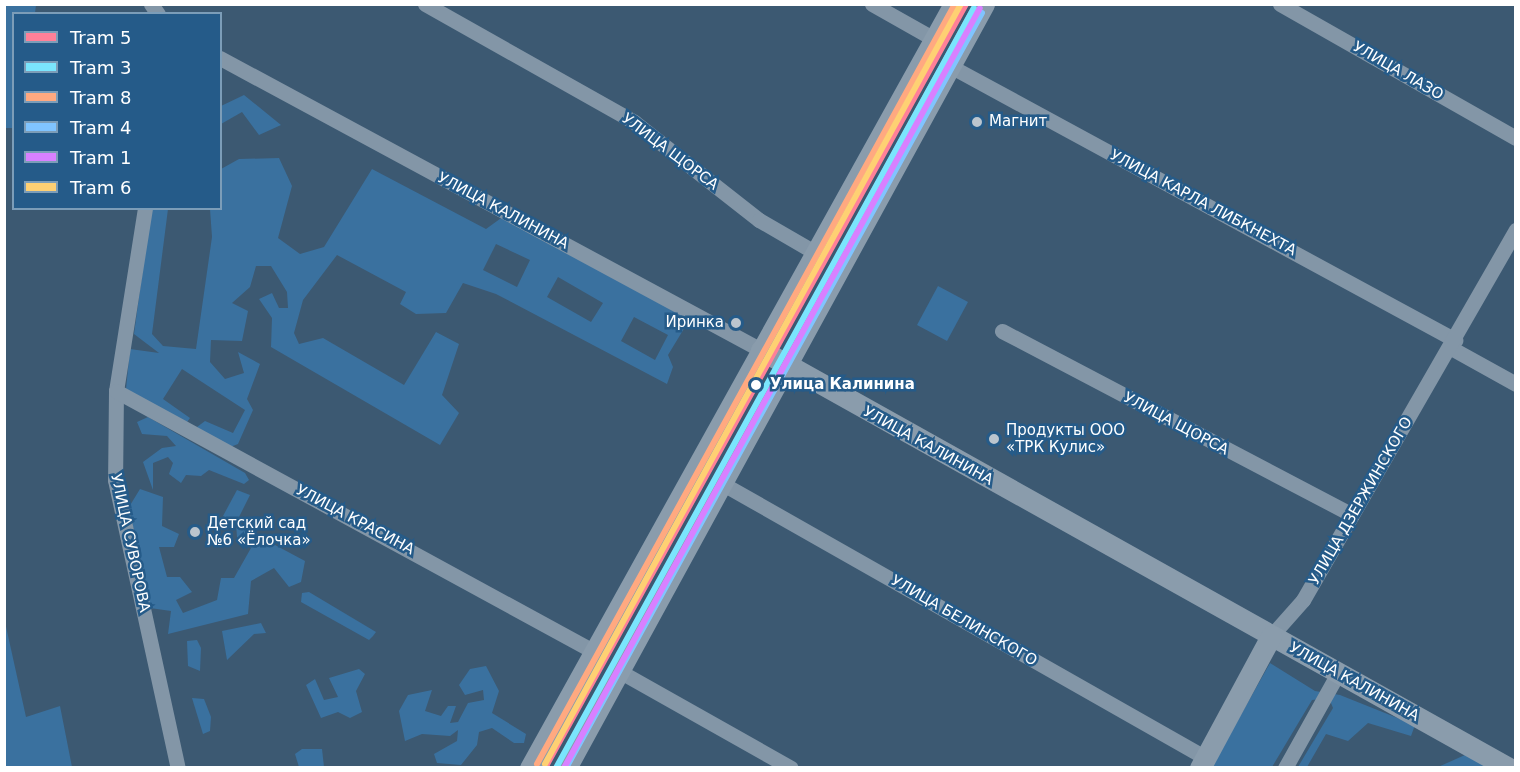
<!DOCTYPE html>
<meta charset="utf-8">
<style>
body{margin:0}
#map{position:relative;width:1520px;height:772px;overflow:hidden;background:#3c5972;font-family:"DejaVu Sans",sans-serif}
div>[style]{position:absolute}
.green>*{inset:0;background:#3a719f}
.street>*{height:15px;margin:-7.5px;padding:0 7.5px;transform-origin:7.5px;border-radius:7.5px;background:#8396a7}
.secondary>*{height:21px;margin:-10.5px;padding:0 10.5px;transform-origin:10.5px;border-radius:10.5px;background:#8a9cac}
.tram-1>*{height:6px;margin:-3px;padding:0 3px;transform-origin:3px;border-radius:3px;background:#ff8098}
.tram-2>*{height:6px;margin:-3px;padding:0 3px;transform-origin:3px;border-radius:3px;background:#7ae5fd}
.tram-3>*{height:6px;margin:-3px;padding:0 3px;transform-origin:3px;border-radius:3px;background:#ffa980}
.tram-4>*{height:6px;margin:-3px;padding:0 3px;transform-origin:3px;border-radius:3px;background:#80c4ff}
.tram-5>*{height:6px;margin:-3px;padding:0 3px;transform-origin:3px;border-radius:3px;background:#d880ff}
.tram-6>*{height:6px;margin:-3px;padding:0 3px;transform-origin:3px;border-radius:3px;background:#fed073}
.dots>*{width:16px;height:16px;translate:-50% -50%;box-sizing:border-box;border:3px solid #255b89;border-radius:50%}
span{translate:-50% -50%;white-space:nowrap;text-align:center;line-height:1.15;-webkit-text-stroke:5px #255b89;paint-order:stroke}
.street-label{font-size:15px;color:#fff}
.poi-label{font-size:15px;color:#fff}
.left{translate:0 -50%;text-align:left}
.right{translate:-100% -50%;text-align:right}
.stop-label{font-size:15px;color:#fff;font-weight:700}
.frame{position:absolute;inset:0;border:6px solid #fff;pointer-events:none}
.legend{position:absolute;left:12px;top:12px;width:210px;height:198px;box-sizing:border-box;background:#255b89;border:2px solid #7c9db8;margin:0;padding:8px 10px;list-style:none;font-size:18px;color:#fff}
.legend li{display:flex;align-items:center;gap:12px;height:30px}
.legend b{width:30px;border:2px solid #7c9db8}
</style>
<div id="map">
<div class="green">
<i style="clip-path:polygon(5px 4px,36px 5px,35px 13px,14px 14px,13px 128px,5px 128px)"></i>
<i style="clip-path:polygon(244px 95px,281px 125px,259px 135px,242px 112px,221px 124px,221px 106px)"></i>
<i style="clip-path:polygon(evenodd,279px 158px,292px 186px,278px 238px,300px 254px,324px 247px,372px 169px,486px 229px,504px 216px,687px 311px,685px 327px,668px 355px,673px 367px,667px 384px,496px 294px,463px 283px,446px 313px,416px 314px,400px 304px,406px 292px,337px 255px,303px 300px,294px 333px,299px 344px,323px 338px,404px 385px,436px 332px,459px 344px,442px 395px,459px 413px,440px 445px,271px 347px,272px 318px,259px 299px,272px 293px,279px 308px,288px 308px,287px 292px,271px 266px,256px 266px,250px 287px,232px 303px,248px 311px,242px 341px,211px 340px,210px 362px,225px 379px,244px 373px,238px 352px,260px 364px,247px 399px,253px 410px,238px 444px,225px 449px,197px 427px,205px 421px,233px 433px,245px 410px,182px 369px,163px 399px,190px 418px,185px 425px,126px 389px,130px 349px,159px 353px,134px 334px,151px 209px,168px 209px,152px 334px,163px 346px,196px 349px,212px 237px,210px 209px,220px 208px,221px 169px,239px 159px,279px 158px,496px 244px,530px 260px,517px 287px,483px 270px,496px 244px,279px 158px,558px 277px,603px 303px,591px 322px,547px 297px,558px 277px,279px 158px,634px 317px,668px 335px,655px 360px,621px 341px,634px 317px)"></i>
<i style="clip-path:polygon(938px 286px,968px 302px,947px 341px,917px 325px)"></i>
<i style="clip-path:polygon(148px 417px,245px 473px,249px 480px,244px 484px,209px 470px,201px 476px,186px 475px,181px 483px,169px 474px,173px 463px,168px 457px,153px 463px,153px 490px,143px 462px,162px 448px,176px 446px,167px 436px,142px 434px,137px 422px)"></i>
<i style="clip-path:polygon(140px 489px,163px 497px,162px 526px,179px 534px,174px 547px,159px 547px,167px 577px,180px 577px,192px 592px,176px 600px,183px 613px,217px 600px,221px 578px,234px 578px,251px 548px,237px 537px,236px 524px,305px 561px,301px 582px,289px 587px,274px 568px,251px 581px,248px 614px,168px 634px,171px 611px,150px 608px,129px 507px)"></i>
<i style="clip-path:polygon(237px 490px,250px 495px,239px 517px,230px 520px,223px 516px)"></i>
<i style="clip-path:polygon(309px 592px,376px 632px,373px 636px,369px 640px,301px 602px,302px 593px)"></i>
<i style="clip-path:polygon(5px 622px,26px 717px,60px 706px,72px 767px,5px 767px)"></i>
<i style="clip-path:polygon(261px 623px,266px 633px,254px 634px,227px 660px,222px 631px)"></i>
<i style="clip-path:polygon(197px 640px,201px 648px,200px 671px,188px 666px,187px 641px)"></i>
<i style="clip-path:polygon(1270px 663px,1315px 691px,1340px 695px,1415px 725px,1411px 736px,1368px 723px,1348px 741px,1326px 734px,1307px 767px,1298px 767px,1333px 708px,1329px 698px,1312px 700px,1272px 767px,1211px 768px)"></i>
<i style="clip-path:polygon(486px 666px,499px 691px,492px 713px,526px 734px,524px 743px,514px 743px,492px 728px,479px 732px,477px 745px,461px 765px,437px 763px,434px 754px,457px 741px,458px 730px,450px 736px,422px 734px,405px 741px,399px 711px,408px 695px,432px 690px,425px 711px,441px 716px,448px 706px,456px 706px,450px 723px,458px 722px,468px 703px,484px 700px,483px 690px,465px 695px,459px 685px,470px 669px)"></i>
<i style="clip-path:polygon(359px 669px,365px 674px,356px 691px,362px 712px,350px 718px,338px 712px,321px 718px,306px 685px,315px 679px,324px 700px,338px 697px,329px 678px)"></i>
<i style="clip-path:polygon(192px 698px,204px 699px,211px 717px,210px 731px,203px 734px)"></i>
<i style="clip-path:polygon(302px 749px,322px 749px,324px 767px,299px 767px,295px 754px)"></i>
<i style="clip-path:polygon(1465px 755px,1488px 767px,1438px 767px)"></i>
</div>
<div class="street">
<i style="left:151px;top:4px;width:12px;rotate:55deg"></i>
<i style="left:425px;top:4px;width:240px;rotate:29.4deg"></i>
<i style="left:634px;top:122px;width:159px;rotate:38.1deg"></i>
<i style="left:759px;top:220px;width:66px;rotate:30.1deg"></i>
<i style="left:872px;top:4px;width:71px;rotate:29.4deg"></i>
<i style="left:1280px;top:4px;width:271px;rotate:29.6deg"></i>
<i style="left:220px;top:58px;width:615px;rotate:28.36deg"></i>
<i style="left:950px;top:66px;width:575px;rotate:28.48deg"></i>
<i style="left:145px;top:208px;width:185px;rotate:99deg"></i>
<i style="left:116px;top:391px;width:89px;rotate:90.6deg"></i>
<i style="left:115px;top:480px;width:295px;rotate:77.7deg"></i>
<i style="left:1002px;top:331px;width:395px;rotate:27.7deg"></i>
<i style="left:1451px;top:348px;width:74px;rotate:29deg"></i>
<i style="left:116px;top:391px;width:543px;rotate:28.59deg"></i>
<i style="left:723px;top:484px;width:555px;rotate:29.57deg"></i>
<i style="left:1271px;top:636px;width:48px;rotate:-48.4deg"></i>
<i style="left:1303px;top:600px;width:427px;rotate:-60.1deg"></i>
<i style="left:619px;top:671px;width:197px;rotate:29.4deg"></i>
<i style="left:1285px;top:768px;width:109px;rotate:-60.8deg"></i>
</div>
<div class="secondary">
<i style="left:761px;top:350px;width:857px;rotate:29.2deg"></i>
<i style="left:530px;top:768px;width:874px;rotate:-60.97deg"></i>
<i style="left:566px;top:768px;width:871px;rotate:-61.32deg"></i>
<i style="left:1200px;top:768px;width:150px;rotate:-61.7deg"></i>
</div>
<div class="tram-1">
<i style="left:545px;top:768px;width:872px;rotate:-61.14deg"></i>
</div>
<div class="tram-2">
<i style="left:556px;top:768px;width:867px;rotate:-61.19deg"></i>
</div>
<div class="tram-3">
<i style="left:537px;top:764px;width:867px;rotate:-61.19deg"></i>
</div>
<div class="tram-4">
<i style="left:566px;top:768px;width:862px;rotate:-61.15deg"></i>
</div>
<div class="tram-5">
<i style="left:564px;top:768px;width:866px;rotate:-61.31deg"></i>
</div>
<div class="tram-6">
<i style="left:545px;top:764px;width:866px;rotate:-61.31deg"></i>
</div>
<div class="dots">
<i style="left:977px;top:122px;background:#bbc5ce"></i>
<i style="left:736px;top:323px;background:#bbc5ce"></i>
<i style="left:756px;top:385px;background:#fff"></i>
<i style="left:994px;top:439px;background:#bbc5ce"></i>
<i style="left:195px;top:532px;background:#bbc5ce"></i>
</div>
<div class="street-label">
<span style="left:1398px;top:71px;rotate:30deg">УЛИЦА ЛАЗО</span>
<span style="left:670px;top:152px;rotate:37deg">УЛИЦА ЩОРСА</span>
<span style="left:1203px;top:203px;rotate:28deg">УЛИЦА КАРЛА ЛИБКНЕХТА</span>
<span style="left:503px;top:211px;rotate:28deg">УЛИЦА КАЛИНИНА</span>
<span style="left:1176px;top:424px;rotate:28deg">УЛИЦА ЩОРСА</span>
<span style="left:928px;top:446px;rotate:29deg">УЛИЦА КАЛИНИНА</span>
<span style="left:1361px;top:501px;rotate:-60deg">УЛИЦА ДЗЕРЖИНСКОГО</span>
<span style="left:355px;top:520px;rotate:28deg">УЛИЦА КРАСИНА</span>
<span style="left:130px;top:543px;rotate:78deg">УЛИЦА СУВОРОВА</span>
<span style="left:964px;top:621px;rotate:30deg">УЛИЦА БЕЛИНСКОГО</span>
<span style="left:1354px;top:682px;rotate:29deg">УЛИЦА КАЛИНИНА</span>
</div>
<div class="poi-label">
<span class="left" style="left:989px;top:122px">Магнит</span>
<span class="right" style="left:724px;top:323px">Иринка</span>
<span class="left" style="left:1006px;top:439px">Продукты ООО<br>«ТРК Кулис»</span>
<span class="left" style="left:207px;top:532px">Детский сад<br>№6 «Ёлочка»</span>
</div>
<div class="stop-label">
<span class="left" style="left:770px;top:385px">Улица Калинина</span>
</div>
<div class="frame"></div>
<ul class="legend">
<li><b style="height:8px;background:#ff8098"></b>Tram 5</li>
<li><b style="height:8px;background:#7ae5fd"></b>Tram 3</li>
<li><b style="height:8px;background:#ffa980"></b>Tram 8</li>
<li><b style="height:8px;background:#80c4ff"></b>Tram 4</li>
<li><b style="height:8px;background:#d880ff"></b>Tram 1</li>
<li><b style="height:8px;background:#fed073"></b>Tram 6</li>
</ul>
</div>
